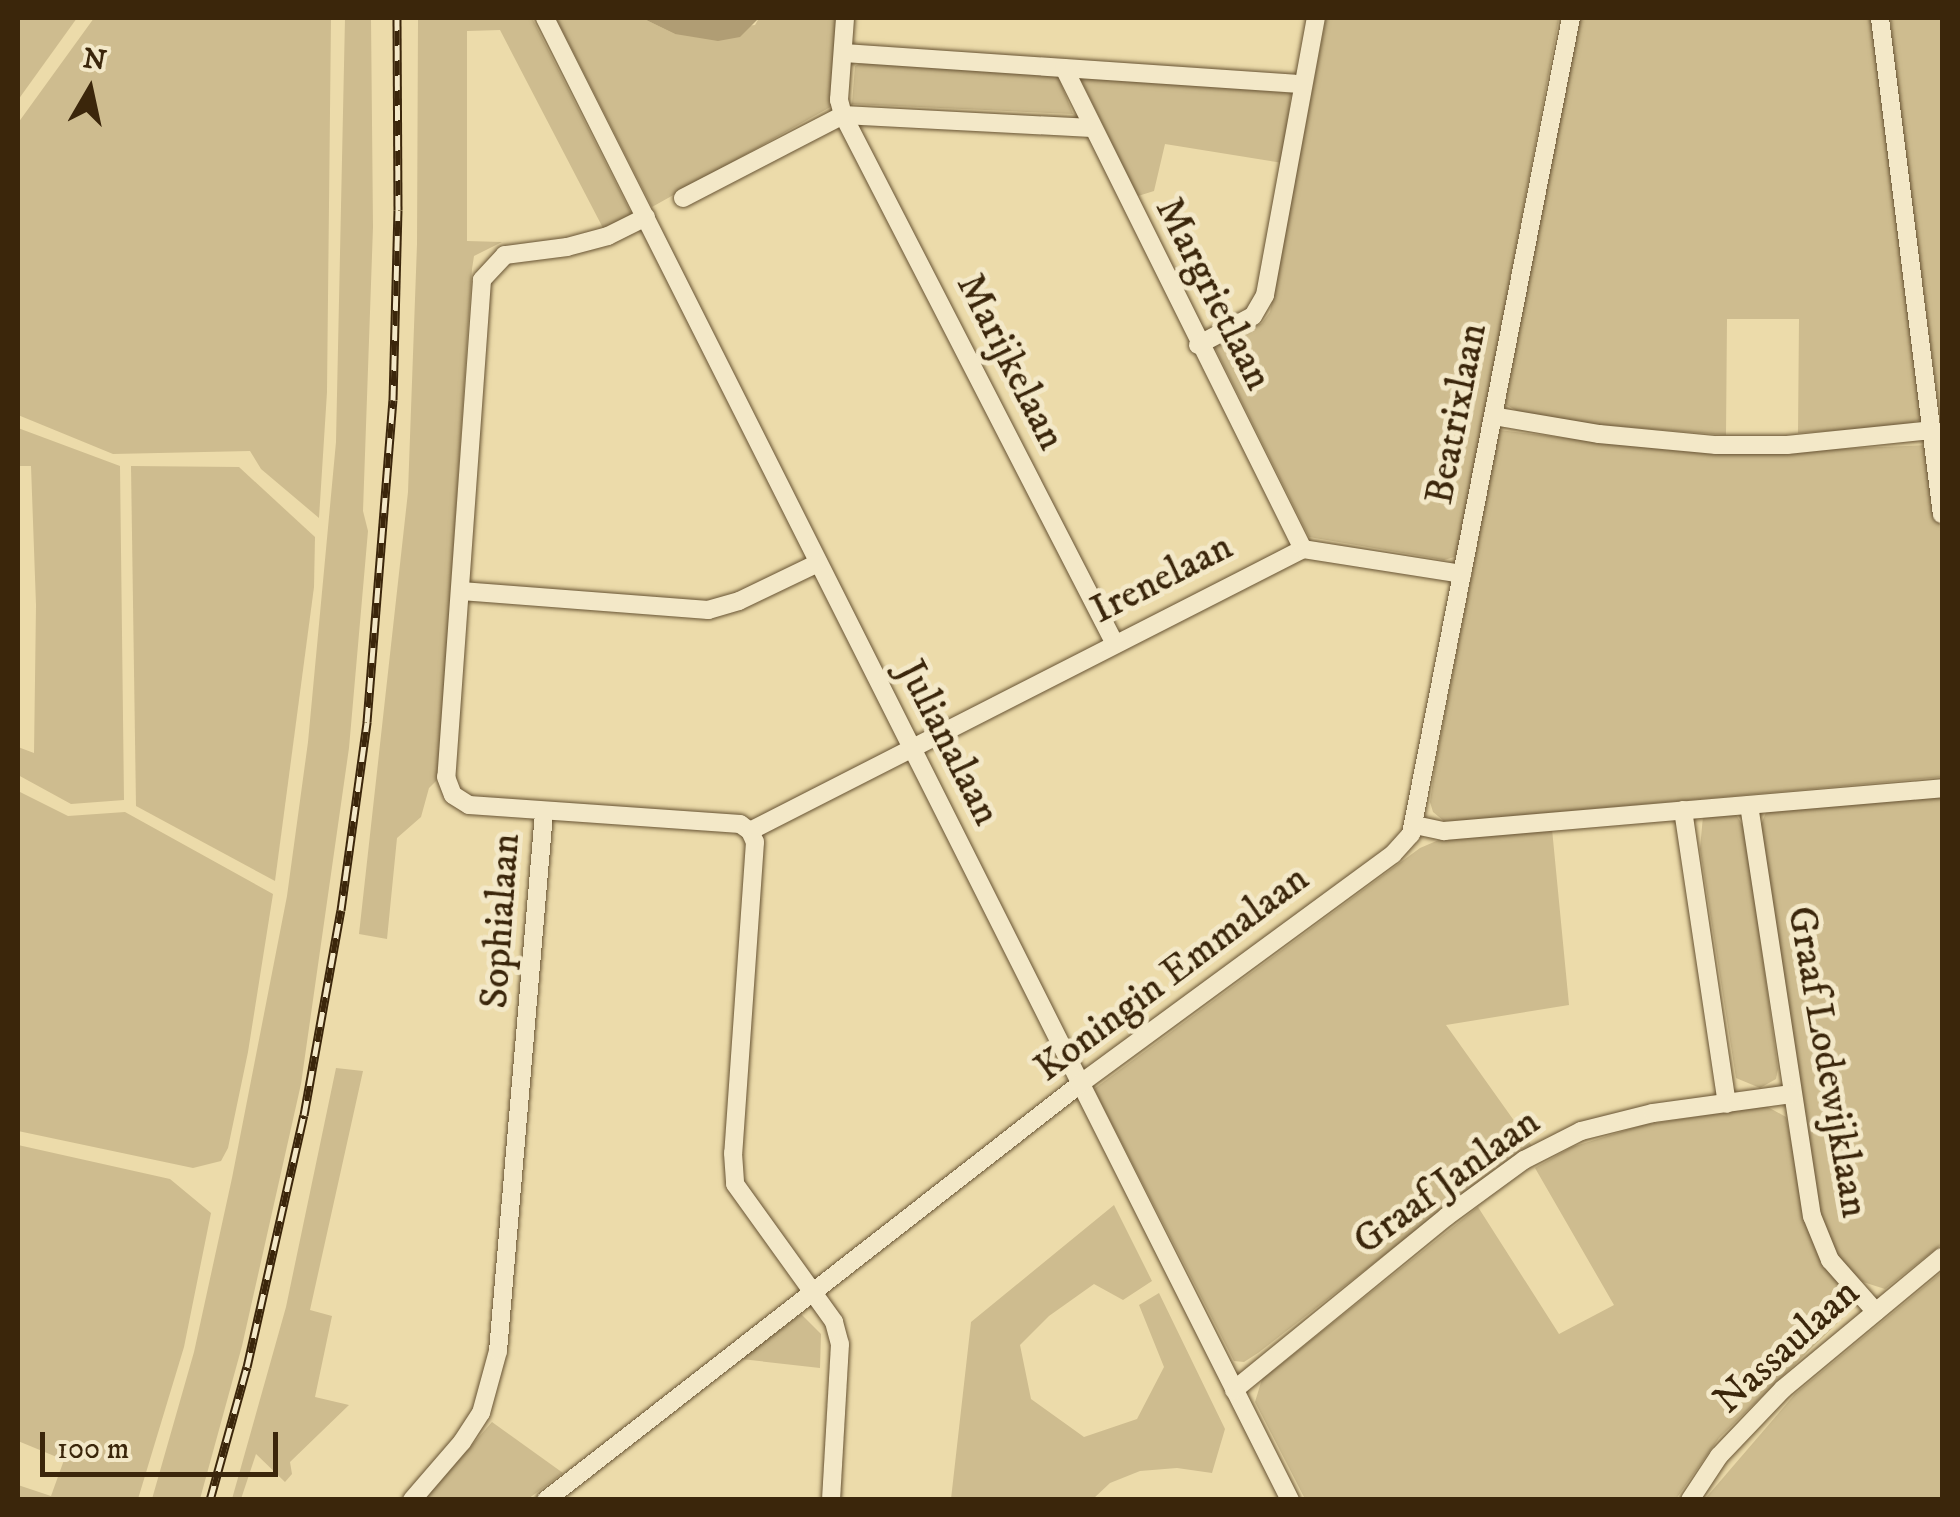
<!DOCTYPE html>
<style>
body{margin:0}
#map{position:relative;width:1960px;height:1517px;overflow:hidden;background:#ecdbaa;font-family:"IM FELL DW Pica",serif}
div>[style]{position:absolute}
.green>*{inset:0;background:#cebc8f}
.water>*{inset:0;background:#b09d74}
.roads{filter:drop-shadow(0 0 2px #675333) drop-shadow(0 0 2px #675333)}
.minor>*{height:18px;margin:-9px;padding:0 9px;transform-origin:9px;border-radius:9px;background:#f3e8c8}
.rail>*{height:9px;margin-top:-4.5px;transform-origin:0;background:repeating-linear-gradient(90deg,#f3e8c8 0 15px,#3b260b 0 30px);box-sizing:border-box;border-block:2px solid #3b260b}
span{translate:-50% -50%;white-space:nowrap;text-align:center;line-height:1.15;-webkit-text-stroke:10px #f3e8c8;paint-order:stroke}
.street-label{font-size:40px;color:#3b260b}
.frame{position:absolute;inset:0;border:20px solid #3b260b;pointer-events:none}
.north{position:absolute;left:40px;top:40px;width:100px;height:100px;-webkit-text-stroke:8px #f3e8c8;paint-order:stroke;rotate:9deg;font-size:28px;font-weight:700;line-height:40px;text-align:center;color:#3b260b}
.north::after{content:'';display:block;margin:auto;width:35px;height:45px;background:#3b260b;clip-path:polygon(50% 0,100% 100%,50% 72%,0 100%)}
.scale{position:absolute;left:40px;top:1432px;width:238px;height:45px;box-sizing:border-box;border:5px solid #3b260b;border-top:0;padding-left:12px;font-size:30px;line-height:35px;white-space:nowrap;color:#3b260b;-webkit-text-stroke:8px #f3e8c8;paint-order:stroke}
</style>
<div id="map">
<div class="green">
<i style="clip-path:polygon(18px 18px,77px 18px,18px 100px)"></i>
<i style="clip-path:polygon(94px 18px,331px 18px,327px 392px,319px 518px,261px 469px,250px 451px,113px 454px,18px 415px,18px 123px)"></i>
<i style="clip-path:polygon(345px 18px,371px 18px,373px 227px,363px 511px,368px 531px,349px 748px,301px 1084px,242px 1346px,200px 1499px,152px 1499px,194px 1352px,232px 1178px,287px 896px,308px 742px,336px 442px)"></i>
<i style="clip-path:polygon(418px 18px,532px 18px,632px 215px,603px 228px,500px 30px,467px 31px,467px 241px,502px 242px,474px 256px,472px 269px,438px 779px,429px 788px,421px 817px,397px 838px,387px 939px,359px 934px,408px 492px,417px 244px)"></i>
<i style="clip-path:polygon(556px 18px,642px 18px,675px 34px,755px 25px,759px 18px,837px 18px,834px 105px,652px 207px)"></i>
<i style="clip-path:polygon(1326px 18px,1559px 18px,1458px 556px,1444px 560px,1309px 537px,1214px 346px,1262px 323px,1270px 312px)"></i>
<i style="clip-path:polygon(1578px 18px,1871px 18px,1925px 418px,1903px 426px,1798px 433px,1799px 319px,1727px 319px,1726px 435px,1600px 425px,1519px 412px,1505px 404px)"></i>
<i style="clip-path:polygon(1891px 18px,1942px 18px,1942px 433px,1892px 52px)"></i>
<i style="clip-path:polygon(863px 62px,1058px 76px,1073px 114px,852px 104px,855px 66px)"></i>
<i style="clip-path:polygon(1079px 76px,1291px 93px,1283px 163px,1165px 144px,1154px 191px,1138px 196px)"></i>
<i style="clip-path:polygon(18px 428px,120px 466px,124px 800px,71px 804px,18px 775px,18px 747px,34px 753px,36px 605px,31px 466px,18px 466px)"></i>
<i style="clip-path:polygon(1499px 430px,1678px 451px,1745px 453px,1929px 445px,1942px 543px,1942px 777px,1468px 820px,1444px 821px,1433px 812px,1430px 802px,1435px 766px)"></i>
<i style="clip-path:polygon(131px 466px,239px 467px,315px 537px,314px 587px,275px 881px,136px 806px)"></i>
<i style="clip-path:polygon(18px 791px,68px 816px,125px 812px,273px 894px,248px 1052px,228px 1148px,221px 1161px,193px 1168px,18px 1131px)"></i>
<i style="clip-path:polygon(1942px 794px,1942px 1244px,1885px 1289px,1863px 1282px,1837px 1258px,1818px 1213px,1760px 827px,1767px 810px)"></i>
<i style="clip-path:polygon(1735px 813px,1745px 829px,1778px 1069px,1776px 1079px,1760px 1088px,1736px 1078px,1700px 849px,1703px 816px)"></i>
<i style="clip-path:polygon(1552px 829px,1569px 1005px,1446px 1025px,1532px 1146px,1494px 1170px,1258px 1353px,1244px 1362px,1234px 1361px,1094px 1089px,1420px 848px,1441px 839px)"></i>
<i style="clip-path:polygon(336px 1068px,363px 1071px,310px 1310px,332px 1316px,315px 1397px,349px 1405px,290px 1462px,292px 1474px,285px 1482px,256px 1454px,241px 1499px,232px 1499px,286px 1307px)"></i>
<i style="clip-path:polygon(1766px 1106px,1786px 1117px,1809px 1229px,1856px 1298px,1855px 1306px,1719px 1438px,1676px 1499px,1305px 1499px,1255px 1402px,1262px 1379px,1280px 1365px,1478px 1207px,1559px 1334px,1614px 1305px,1535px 1168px,1572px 1147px,1643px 1125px)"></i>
<i style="clip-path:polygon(18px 1145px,170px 1179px,211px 1213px,184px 1347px,138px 1499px,18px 1499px,18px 1485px,51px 1496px,64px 1460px,18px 1441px)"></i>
<i style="clip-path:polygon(1114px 1205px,1152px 1281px,1123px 1300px,1094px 1284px,1049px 1316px,1020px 1345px,1031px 1399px,1084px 1437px,1137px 1419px,1164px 1367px,1139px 1305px,1159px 1293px,1225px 1429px,1212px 1473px,1177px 1468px,1140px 1471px,1110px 1483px,1093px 1499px,951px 1499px,971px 1322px)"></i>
<i style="clip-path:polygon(1942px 1272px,1942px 1499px,1704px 1500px,1795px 1394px)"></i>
<i style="clip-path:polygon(801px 1314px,821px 1334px,820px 1368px,741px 1359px)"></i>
<i style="clip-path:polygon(492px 1422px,563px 1473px,528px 1499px,425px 1499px)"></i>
</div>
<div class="water">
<i style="clip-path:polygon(642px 18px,759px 18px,740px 37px,718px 41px,675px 34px)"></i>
</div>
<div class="roads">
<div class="minor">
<i style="left:545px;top:18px;width:1659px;rotate:63.31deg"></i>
<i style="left:1880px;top:18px;width:500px;rotate:82.9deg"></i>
<i style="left:844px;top:53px;width:459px;rotate:3.9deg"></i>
<i style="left:1064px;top:68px;width:537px;rotate:63.58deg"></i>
<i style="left:843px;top:115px;width:593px;rotate:62.79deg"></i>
<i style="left:843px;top:115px;width:249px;rotate:3deg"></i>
<i style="left:683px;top:198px;width:180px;rotate:-27.4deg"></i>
<i style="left:843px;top:115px;width:16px;rotate:-105deg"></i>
<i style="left:839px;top:100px;width:82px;rotate:-85.8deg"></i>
<i style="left:646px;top:217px;width:42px;rotate:153.4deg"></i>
<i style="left:608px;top:236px;width:42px;rotate:165deg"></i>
<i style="left:567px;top:247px;width:63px;rotate:172.6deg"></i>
<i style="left:505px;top:255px;width:34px;rotate:133deg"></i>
<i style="left:482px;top:280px;width:498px;rotate:94.1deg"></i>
<i style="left:446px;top:777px;width:19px;rotate:69deg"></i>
<i style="left:453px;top:795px;width:19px;rotate:32deg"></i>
<i style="left:469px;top:805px;width:272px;rotate:4deg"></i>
<i style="left:740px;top:824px;width:12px;rotate:35deg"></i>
<i style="left:750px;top:831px;width:621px;rotate:-27.02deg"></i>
<i style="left:1303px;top:549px;width:161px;rotate:8.9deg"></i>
<i style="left:1198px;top:345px;width:62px;rotate:-27.8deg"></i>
<i style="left:1253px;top:316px;width:24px;rotate:-60deg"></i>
<i style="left:1265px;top:295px;width:282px;rotate:-79.6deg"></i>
<i style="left:1493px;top:416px;width:108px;rotate:9.6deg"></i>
<i style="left:1599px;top:434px;width:118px;rotate:5.4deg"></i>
<i style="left:1716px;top:445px;width:71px"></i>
<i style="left:1787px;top:445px;width:145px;rotate:-5.9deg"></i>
<i style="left:461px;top:591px;width:248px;rotate:4.4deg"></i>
<i style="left:708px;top:610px;width:32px;rotate:-16deg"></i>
<i style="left:739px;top:601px;width:88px;rotate:-25.7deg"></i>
<i style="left:1749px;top:805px;width:416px;rotate:81.3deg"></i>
<i style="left:1812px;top:1216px;width:48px;rotate:67.8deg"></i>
<i style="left:1830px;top:1260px;width:69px;rotate:48.5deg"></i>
<i style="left:1683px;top:810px;width:297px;rotate:81.5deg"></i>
<i style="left:1415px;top:825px;width:30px;rotate:12deg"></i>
<i style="left:1444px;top:831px;width:500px;rotate:-4.9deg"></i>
<i style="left:750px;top:831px;width:12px;rotate:66deg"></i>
<i style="left:755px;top:842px;width:312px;rotate:94deg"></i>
<i style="left:733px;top:1153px;width:31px;rotate:86deg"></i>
<i style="left:735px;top:1184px;width:170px;rotate:54.3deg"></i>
<i style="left:834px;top:1322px;width:23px;rotate:75deg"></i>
<i style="left:840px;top:1344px;width:156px;rotate:93.3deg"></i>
<i style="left:1234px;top:1390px;width:274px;rotate:-39.2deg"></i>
<i style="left:1446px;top:1217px;width:97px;rotate:-36.2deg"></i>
<i style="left:1524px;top:1160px;width:64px;rotate:-27deg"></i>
<i style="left:1581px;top:1131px;width:74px;rotate:-14deg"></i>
<i style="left:1653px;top:1113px;width:140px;rotate:-7.8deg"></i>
<i style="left:412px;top:1500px;width:77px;rotate:-49.2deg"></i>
<i style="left:462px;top:1442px;width:35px;rotate:-57deg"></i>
<i style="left:481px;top:1413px;width:64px;rotate:-74.7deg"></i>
<i style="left:498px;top:1351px;width:540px;rotate:-85.11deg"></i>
<i style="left:546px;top:1500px;width:677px;rotate:-37.92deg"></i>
<i style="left:1080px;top:1084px;width:388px;rotate:-36.3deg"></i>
<i style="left:1393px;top:854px;width:27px;rotate:-48deg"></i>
<i style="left:1411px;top:834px;width:832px;rotate:-78.91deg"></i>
<i style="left:1690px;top:1500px;width:53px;rotate:-56.6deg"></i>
<i style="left:1719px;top:1456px;width:93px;rotate:-46.3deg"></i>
<i style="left:1783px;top:1389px;width:207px;rotate:-39.7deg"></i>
</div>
</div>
<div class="rail">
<i style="left:210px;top:1500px;width:138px;rotate:-74.5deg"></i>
<i style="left:247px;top:1367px;width:258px;rotate:-77.3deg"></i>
<i style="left:304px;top:1115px;width:208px;rotate:-79.8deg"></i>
<i style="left:341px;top:910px;width:190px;rotate:-82.1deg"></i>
<i style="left:367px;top:722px;width:323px;rotate:-85.4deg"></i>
<i style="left:393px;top:400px;width:190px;rotate:-88.5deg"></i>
<i style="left:398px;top:210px;width:192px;rotate:-90.3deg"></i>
</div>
<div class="street-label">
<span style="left:1213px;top:294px;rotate:63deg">Margrietlaan</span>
<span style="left:1010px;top:362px;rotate:63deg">Marijkelaan</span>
<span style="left:1457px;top:414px;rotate:-79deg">Beatrixlaan</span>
<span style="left:1162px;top:579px;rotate:-27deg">Irenelaan</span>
<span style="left:948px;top:743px;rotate:63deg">Julianalaan</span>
<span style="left:501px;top:921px;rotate:-86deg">Sophialaan</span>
<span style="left:1172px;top:974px;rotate:-37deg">Koningin Emmalaan</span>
<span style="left:1827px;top:1062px;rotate:80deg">Graaf Lodewijklaan</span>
<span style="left:1447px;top:1182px;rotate:-36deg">Graaf Janlaan</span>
<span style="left:1787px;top:1347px;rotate:-42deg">Nassaulaan</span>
</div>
<div class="frame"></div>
<div class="north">N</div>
<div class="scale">100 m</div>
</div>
